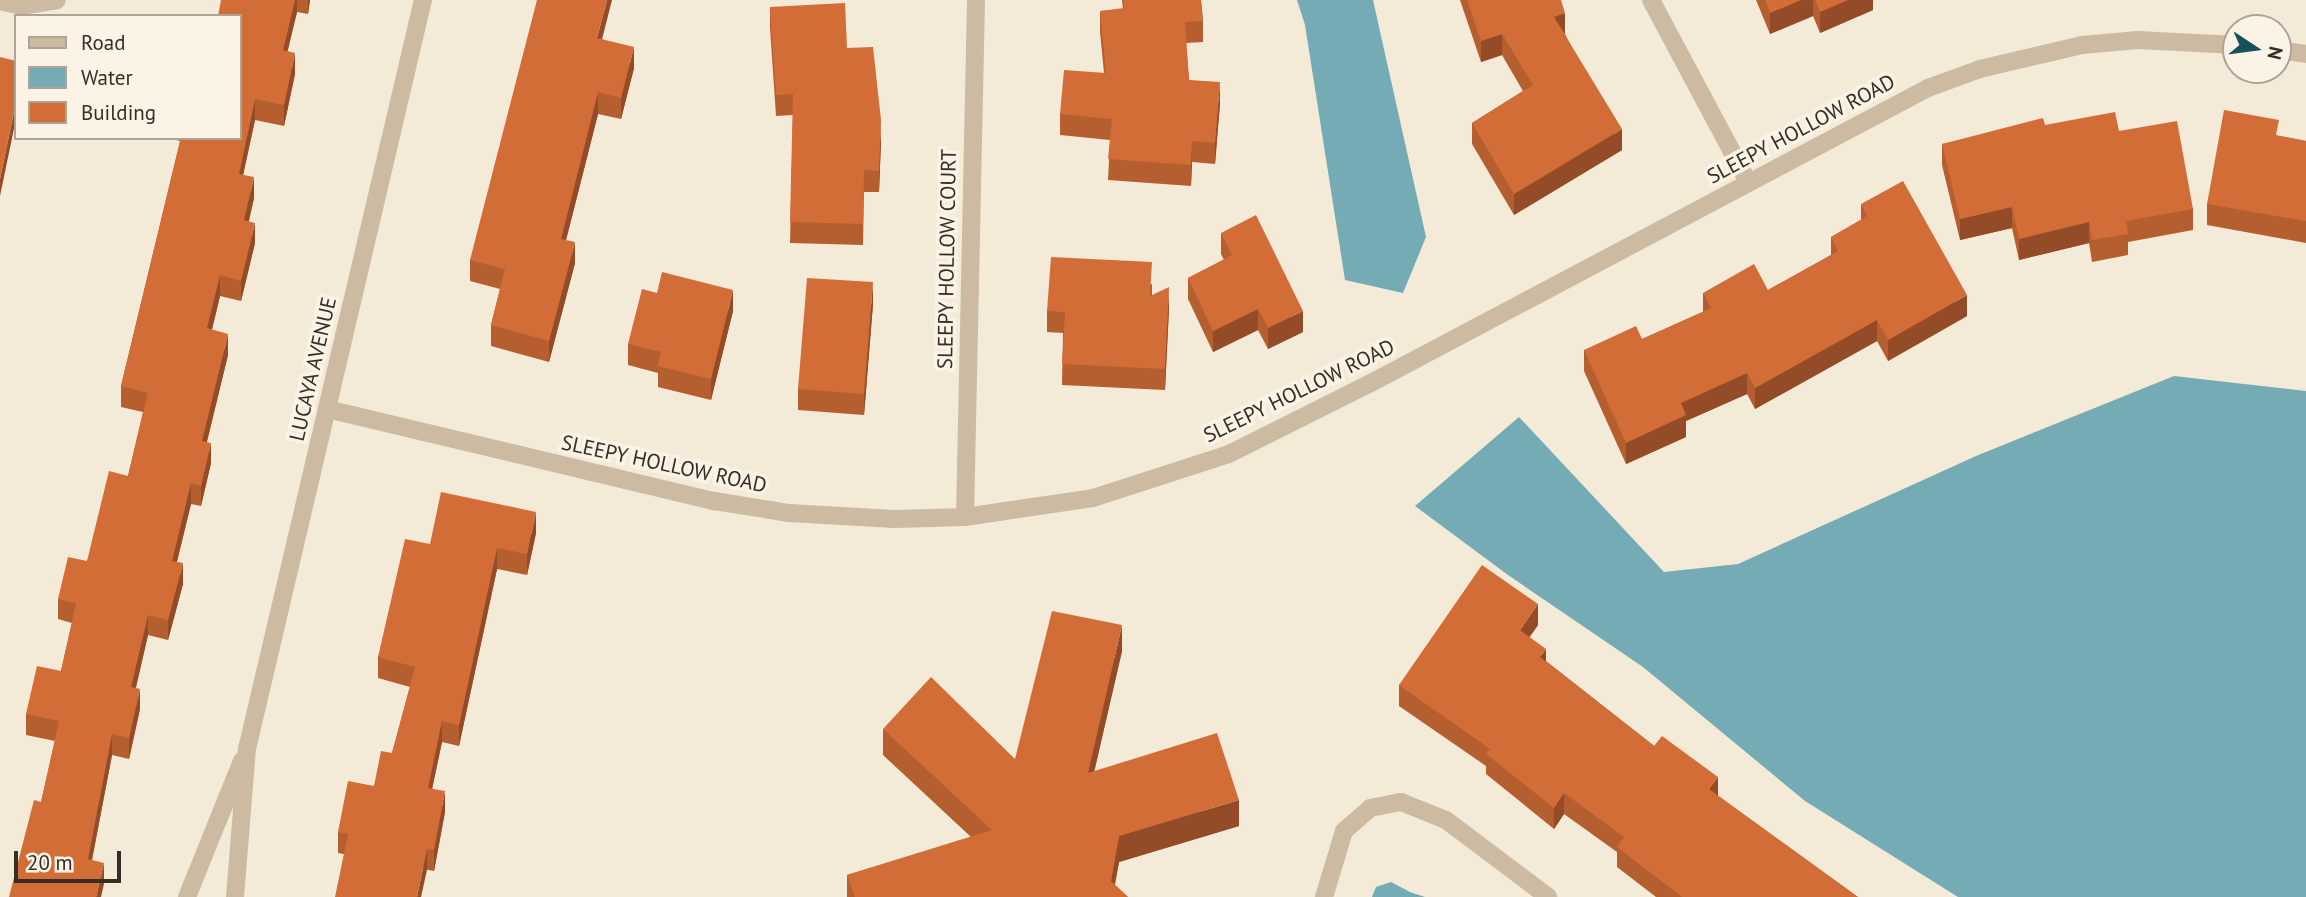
<!DOCTYPE html>
<style>
body{margin:0}
#map{position:relative;width:2306px;height:897px;overflow:hidden;background:#f4ead8;font-family:"PT Sans",sans-serif}
div>[style]{position:absolute}
.water>*{inset:0;background:#74abb4}
.minor>*{height:18px;margin:-9px;padding:0 9px;transform-origin:9px;border-radius:9px;background:#cdbaa3}
.wall>*{inset:0;background:#b55e30}
.shaded-wall>*{inset:0;background:#934c27}
.building>*{inset:0;background:#d26d38}
span{translate:-50% -50%;white-space:nowrap;text-align:center;line-height:1.15;-webkit-text-stroke:7px #fbf3e5;paint-order:stroke}
.street-label{font-size:21px;color:#372d26}
.legend{position:absolute;left:14px;top:14px;width:228px;height:126px;box-sizing:border-box;background:#fbf3e5;border:2px solid #ada499;margin:0;padding:9px 12px;list-style:none;font-size:21px;color:#372d26}
.legend li{display:flex;align-items:center;gap:14px;height:35px}
.legend b{width:35px;border:2px solid #ada499}
.north{position:absolute;left:2222px;top:14px;width:70px;height:70px;box-sizing:border-box;background:#fbf3e5;border:2px solid #ada499;border-radius:50%;rotate:103deg;font-size:19px;font-weight:700;line-height:28px;text-align:center;color:#372d26}
.north::after{content:'';display:block;margin:auto;width:24px;height:32px;background:#17515d;clip-path:polygon(50% 0,100% 100%,50% 72%,0 100%)}
.scale{position:absolute;left:14px;top:851px;width:107px;height:32px;box-sizing:border-box;border:4px solid #372d26;border-top:0;padding-left:9px;font-size:21px;line-height:24px;white-space:nowrap;color:#372d26;-webkit-text-stroke:5px #fbf3e5;paint-order:stroke}
</style>
<div id="map">
<div class="water">
<i style="clip-path:polygon(1297px 0,1373px 0,1426px 237px,1403px 293px,1345px 280px,1305px 25px)"></i>
<i style="clip-path:polygon(2174px 376px,2306px 391px,2306px 897px,1958px 897px,1805px 801px,1643px 667px,1508px 575px,1415px 506px,1519px 417px,1664px 572px,1738px 564px,1976px 456px)"></i>
<i style="clip-path:polygon(1391px 882px,1410px 892px,1425px 897px,1372px 897px,1376px 887px)"></i>
</div>
<div class="minor">
<i style="left:1651px;top:0;width:206px;rotate:61.9deg"></i>
<i style="left:0;top:1px;width:22px;rotate:13deg"></i>
<i style="left:21px;top:6px;width:36px;rotate:-9deg"></i>
<i style="left:2278px;top:50px;width:28px;rotate:8deg"></i>
<i style="left:327px;top:409px;width:398px;rotate:13.4deg"></i>
<i style="left:714px;top:501px;width:76px;rotate:9.1deg"></i>
<i style="left:789px;top:513px;width:106px;rotate:3.2deg"></i>
<i style="left:895px;top:519px;width:70px;rotate:-1.6deg"></i>
<i style="left:965px;top:517px;width:129px;rotate:-8.4deg"></i>
<i style="left:1093px;top:498px;width:143px;rotate:-17.9deg"></i>
<i style="left:1229px;top:454px;width:159px;rotate:-26.6deg"></i>
<i style="left:1371px;top:383px;width:630px;rotate:-27.91deg"></i>
<i style="left:1928px;top:88px;width:55px;rotate:-20.1deg"></i>
<i style="left:1980px;top:69px;width:105px;rotate:-13.2deg"></i>
<i style="left:2082px;top:45px;width:56px;rotate:-5.1deg"></i>
<i style="left:2138px;top:40px;width:98px;rotate:2.9deg"></i>
<i style="left:965px;top:517px;width:515px;rotate:-88.78deg"></i>
<i style="left:187px;top:897px;width:147px;rotate:-68deg"></i>
<i style="left:235px;top:897px;width:148px;rotate:-85.4deg"></i>
<i style="left:247px;top:749px;width:769px;rotate:-76.78deg"></i>
<i style="left:1324px;top:897px;width:69px;rotate:-73.1deg"></i>
<i style="left:1344px;top:831px;width:35px;rotate:-41deg"></i>
<i style="left:1370px;top:808px;width:32px;rotate:-11deg"></i>
<i style="left:1401px;top:802px;width:48px;rotate:21.8deg"></i>
<i style="left:1446px;top:820px;width:128px;rotate:37deg"></i>
</div>
<div class="wall">
<i style="clip-path:polygon(221px 0,310px 0,308px 14px,297px 12px,287px 51px,295px 74px,284px 126px,255px 120px,243px 175px,254px 198px,249px 221px,255px 243px,241px 301px,220px 296px,212px 330px,228px 355px,207px 442px,211px 463px,201px 506px,191px 504px,177px 562px,183px 584px,168px 640px,148px 635px,136px 688px,140px 709px,129px 759px,112px 755px,92px 860px,104px 884px,41px 802px,55px 741px,26px 735px,26px 714px,61px 671px,72px 623px,58px 619px,58px 599px,87px 561px,128px 476px,143px 412px,121px 407px,121px 386px,180px 141px,169px 138px,240px 138px)"></i>
<i style="clip-path:polygon(1122px 0,1201px 0,1203px 21px,1203px 42px,1186px 43px,1189px 80px,1220px 103px,1215px 164px,1192px 162px,1191px 186px,1108px 180px,1110px 140px,1060px 135px,1060px 114px,1104px 73px,1100px 32px,1100px 11px,1123px 9px)"></i>
<i style="clip-path:polygon(1460px 0,1561px 0,1565px 34px,1622px 150px,1514px 215px,1472px 144px,1472px 123px,1523px 91px,1502px 55px,1481px 62px)"></i>
<i style="clip-path:polygon(1756px 0,1873px 0,1873px 10px,1820px 33px,1813px 16px,1770px 34px)"></i>
<i style="clip-path:polygon(770px 7px,847px 48px,881px 141px,879px 192px,864px 192px,863px 245px,790px 243px,793px 115px,776px 116px,770px 28px)"></i>
<i style="clip-path:polygon(602px 39px,634px 68px,621px 119px,598px 114px,566px 240px,575px 263px,549px 362px,491px 346px,491px 325px,500px 289px,470px 281px,470px 260px)"></i>
<i style="clip-path:polygon(2045px 125px,2119px 131px,2193px 209px,2193px 230px,2128px 242px,2128px 255px,2092px 262px,2089px 243px,2019px 260px,2012px 228px,1960px 240px,1942px 165px,1942px 144px)"></i>
<i style="clip-path:polygon(2279px 136px,2306px 141px,2306px 243px,2207px 225px,2207px 204px)"></i>
<i style="clip-path:polygon(1861px 204px,1967px 316px,1888px 361px,1877px 341px,1755px 409px,1747px 394px,1686px 421px,1686px 437px,1626px 464px,1584px 371px,1584px 350px,1642px 339px,1703px 312px,1703px 293px,1768px 290px,1831px 255px,1831px 237px,1861px 220px)"></i>
<i style="clip-path:polygon(1221px 233px,1303px 332px,1268px 349px,1258px 330px,1213px 352px,1188px 299px,1188px 278px,1224px 260px,1221px 254px)"></i>
<i style="clip-path:polygon(1152px 284px,1152px 296px,1169px 308px,1165px 390px,1062px 385px,1063px 333px,1047px 332px,1047px 311px)"></i>
<i style="clip-path:polygon(873px 304px,864px 415px,798px 410px,798px 389px)"></i>
<i style="clip-path:polygon(733px 311px,711px 400px,658px 387px,658px 373px,628px 365px,628px 344px)"></i>
<i style="clip-path:polygon(536px 533px,527px 575px,497px 569px,459px 746px,442px 742px,432px 788px,445px 812px,434px 871px,338px 853px,338px 832px,374px 786px,392px 753px,410px 687px,378px 678px,378px 657px,430px 544px)"></i>
<i style="clip-path:polygon(1538px 625px,1529px 637px,1546px 661px,1718px 796px,1858px 897px,1656px 897px,1617px 867px,1617px 852px,1564px 814px,1554px 829px,1486px 774px,1486px 766px,1399px 706px,1399px 685px)"></i>
<i style="clip-path:polygon(1122px 651px,1094px 771px,1239px 826px,1119px 862px,1115px 885px,1128px 897px,847px 897px,847px 875px,971px 837px,883px 755px,883px 729px,1015px 759px)"></i>
</div>
<div class="shaded-wall">
<i style="clip-path:polygon(295px 0,297px 0,297px 12px,283px 71px,283px 50px)"></i>
<i style="clip-path:polygon(308px 0,310px 0,308px 14px)"></i>
<i style="clip-path:polygon(607px 0,612px 0,597px 59px,597px 38px)"></i>
<i style="clip-path:polygon(1801px 0,1813px 0,1813px 16px,1770px 34px,1770px 13px)"></i>
<i style="clip-path:polygon(1848px 0,1873px 0,1873px 10px,1820px 33px,1820px 12px)"></i>
<i style="clip-path:polygon(1565px 13px,1565px 34px,1554px 17px)"></i>
<i style="clip-path:polygon(1502px 34px,1502px 55px,1481px 62px,1481px 41px)"></i>
<i style="clip-path:polygon(634px 47px,634px 68px,621px 119px,621px 98px)"></i>
<i style="clip-path:polygon(295px 53px,295px 74px,284px 126px,284px 105px)"></i>
<i style="clip-path:polygon(1220px 82px,1220px 103px,1215px 164px,1215px 143px)"></i>
<i style="clip-path:polygon(598px 92px,598px 114px,561px 260px,561px 239px)"></i>
<i style="clip-path:polygon(255px 99px,255px 120px,239px 194px,239px 174px)"></i>
<i style="clip-path:polygon(16px 102px,16px 119px,0 196px,0 179px)"></i>
<i style="clip-path:polygon(881px 120px,881px 141px,879px 192px,879px 171px)"></i>
<i style="clip-path:polygon(1622px 129px,1622px 150px,1514px 215px,1514px 194px)"></i>
<i style="clip-path:polygon(1192px 141px,1192px 162px,1191px 186px,1191px 165px)"></i>
<i style="clip-path:polygon(254px 177px,254px 198px,244px 241px,244px 220px)"></i>
<i style="clip-path:polygon(2012px 207px,2012px 228px,1960px 240px,1960px 219px)"></i>
<i style="clip-path:polygon(2089px 222px,2089px 243px,2019px 260px,2019px 239px)"></i>
<i style="clip-path:polygon(255px 223px,255px 243px,241px 301px,241px 281px)"></i>
<i style="clip-path:polygon(575px 242px,575px 263px,549px 362px,549px 341px)"></i>
<i style="clip-path:polygon(220px 275px,220px 296px,207px 349px,207px 328px)"></i>
<i style="clip-path:polygon(873px 282px,873px 304px,864px 415px,864px 394px)"></i>
<i style="clip-path:polygon(1169px 287px,1169px 308px,1165px 390px,1165px 369px)"></i>
<i style="clip-path:polygon(733px 290px,733px 311px,711px 400px,711px 379px)"></i>
<i style="clip-path:polygon(1967px 295px,1967px 316px,1888px 361px,1888px 340px)"></i>
<i style="clip-path:polygon(1258px 309px,1258px 330px,1213px 352px,1213px 331px)"></i>
<i style="clip-path:polygon(1303px 311px,1303px 332px,1268px 349px,1268px 328px)"></i>
<i style="clip-path:polygon(1877px 320px,1877px 341px,1755px 409px,1755px 388px)"></i>
<i style="clip-path:polygon(228px 334px,228px 355px,202px 461px,202px 441px)"></i>
<i style="clip-path:polygon(1747px 373px,1747px 394px,1686px 421px,1686px 437px,1626px 464px,1626px 443px,1681px 403px)"></i>
<i style="clip-path:polygon(211px 443px,211px 463px,201px 506px,201px 486px)"></i>
<i style="clip-path:polygon(191px 483px,191px 504px,172px 581px,172px 561px)"></i>
<i style="clip-path:polygon(536px 512px,536px 533px,527px 575px,527px 554px)"></i>
<i style="clip-path:polygon(497px 548px,497px 569px,459px 746px,459px 725px)"></i>
<i style="clip-path:polygon(183px 563px,183px 584px,168px 640px,168px 620px)"></i>
<i style="clip-path:polygon(1538px 604px,1538px 625px,1520px 651px,1520px 630px)"></i>
<i style="clip-path:polygon(148px 615px,148px 635px,131px 707px,131px 687px)"></i>
<i style="clip-path:polygon(1122px 625px,1122px 651px,1088px 799px,1088px 773px)"></i>
<i style="clip-path:polygon(1546px 649px,1546px 670px,1540px 657px)"></i>
<i style="clip-path:polygon(140px 689px,140px 709px,129px 759px,129px 738px)"></i>
<i style="clip-path:polygon(442px 721px,442px 742px,428px 809px,428px 788px)"></i>
<i style="clip-path:polygon(112px 734px,112px 755px,88px 880px,88px 859px)"></i>
<i style="clip-path:polygon(1718px 777px,1718px 798px,1709px 789px)"></i>
<i style="clip-path:polygon(445px 791px,445px 812px,434px 871px,434px 850px)"></i>
<i style="clip-path:polygon(1564px 793px,1564px 814px,1554px 829px,1554px 808px)"></i>
<i style="clip-path:polygon(1239px 800px,1239px 826px,1119px 862px,1112px 897px,1111px 881px,1119px 836px)"></i>
<i style="clip-path:polygon(427px 849px,427px 870px,421px 897px,417px 897px)"></i>
<i style="clip-path:polygon(104px 863px,104px 884px,101px 897px,96px 897px)"></i>
</div>
<div class="building">
<i style="clip-path:polygon(221px 0,295px 0,283px 50px,295px 53px,284px 105px,255px 99px,239px 174px,254px 177px,244px 220px,255px 223px,241px 281px,220px 275px,207px 328px,228px 334px,202px 441px,211px 443px,201px 486px,191px 483px,172px 561px,183px 563px,168px 620px,148px 615px,131px 687px,140px 689px,129px 738px,112px 734px,88px 859px,104px 863px,96px 897px,9px 897px,34px 800px,41px 802px,59px 721px,26px 714px,37px 666px,61px 671px,76px 603px,58px 599px,68px 557px,87px 561px,109px 471px,128px 476px,148px 393px,121px 386px,181px 138px,240px 138px,240px 16px,218px 16px)"></i>
<i style="clip-path:polygon(537px 0,607px 0,597px 38px,634px 47px,621px 98px,598px 92px,561px 239px,575px 242px,549px 341px,491px 325px,505px 269px,470px 260px)"></i>
<i style="clip-path:polygon(1124px 0,1201px 0,1203px 21px,1185px 22px,1189px 80px,1220px 82px,1215px 143px,1192px 141px,1191px 165px,1108px 159px,1112px 119px,1060px 114px,1064px 70px,1106px 73px,1100px 11px,1124px 8px)"></i>
<i style="clip-path:polygon(1467px 0,1561px 0,1565px 13px,1554px 17px,1622px 129px,1514px 194px,1472px 123px,1533px 85px,1502px 34px,1481px 41px)"></i>
<i style="clip-path:polygon(1765px 0,1801px 0,1770px 13px)"></i>
<i style="clip-path:polygon(1815px 0,1848px 0,1820px 12px)"></i>
<i style="clip-path:polygon(845px 3px,847px 48px,873px 47px,881px 120px,879px 171px,864px 170px,863px 224px,790px 222px,793px 94px,776px 95px,770px 7px)"></i>
<i style="clip-path:polygon(0 57px,16px 61px,16px 102px,0 179px)"></i>
<i style="clip-path:polygon(2224px 110px,2279px 120px,2276px 135px,2306px 141px,2306px 221px,2207px 204px)"></i>
<i style="clip-path:polygon(2115px 112px,2119px 131px,2177px 121px,2193px 209px,2126px 221px,2128px 234px,2092px 240px,2089px 222px,2019px 239px,2012px 207px,1960px 219px,1942px 144px,2043px 118px,2045px 125px)"></i>
<i style="clip-path:polygon(1903px 181px,1967px 295px,1888px 340px,1877px 320px,1755px 388px,1747px 373px,1681px 403px,1686px 415px,1626px 443px,1584px 350px,1636px 326px,1642px 339px,1711px 308px,1703px 293px,1754px 264px,1768px 290px,1838px 251px,1831px 237px,1867px 216px,1861px 204px)"></i>
<i style="clip-path:polygon(1256px 215px,1303px 311px,1268px 328px,1258px 309px,1213px 331px,1188px 278px,1232px 255px,1221px 233px)"></i>
<i style="clip-path:polygon(1051px 257px,1152px 262px,1150px 296px,1169px 287px,1165px 369px,1062px 364px,1065px 312px,1047px 311px)"></i>
<i style="clip-path:polygon(662px 272px,733px 290px,711px 379px,658px 366px,661px 352px,628px 344px,642px 289px,657px 293px)"></i>
<i style="clip-path:polygon(807px 278px,873px 282px,864px 394px,798px 389px)"></i>
<i style="clip-path:polygon(441px 492px,536px 512px,527px 554px,497px 548px,459px 725px,442px 721px,428px 788px,445px 791px,434px 850px,427px 849px,417px 897px,335px 897px,348px 834px,338px 832px,348px 781px,374px 786px,381px 751px,392px 753px,415px 667px,378px 657px,405px 539px,430px 544px)"></i>
<i style="clip-path:polygon(1482px 565px,1538px 604px,1520px 630px,1546px 649px,1540px 657px,1654px 746px,1662px 736px,1718px 777px,1709px 789px,1858px 897px,1682px 897px,1617px 847px,1624px 837px,1564px 793px,1554px 808px,1486px 754px,1490px 749px,1399px 685px)"></i>
<i style="clip-path:polygon(1052px 611px,1122px 625px,1088px 773px,1217px 733px,1239px 800px,1119px 836px,1111px 881px,1128px 897px,855px 897px,847px 875px,992px 830px,883px 729px,931px 677px,1015px 759px)"></i>
</div>
<div class="street-label">
<span style="left:1801px;top:129px;rotate:-28deg">SLEEPY HOLLOW ROAD</span>
<span style="left:947px;top:259px;rotate:-89deg">SLEEPY HOLLOW COURT</span>
<span style="left:313px;top:369px;rotate:-77deg">LUCAYA AVENUE</span>
<span style="left:1299px;top:391px;rotate:-26deg">SLEEPY HOLLOW ROAD</span>
<span style="left:664px;top:464px;rotate:12deg">SLEEPY HOLLOW ROAD</span>
</div>
<ul class="legend">
<li><b style="height:9px;background:#cdbaa3"></b>Road</li>
<li><b style="height:19px;background:#74abb4"></b>Water</li>
<li><b style="height:19px;background:#d26d38"></b>Building</li>
</ul>
<div class="north">N</div>
<div class="scale">20 m</div>
</div>
